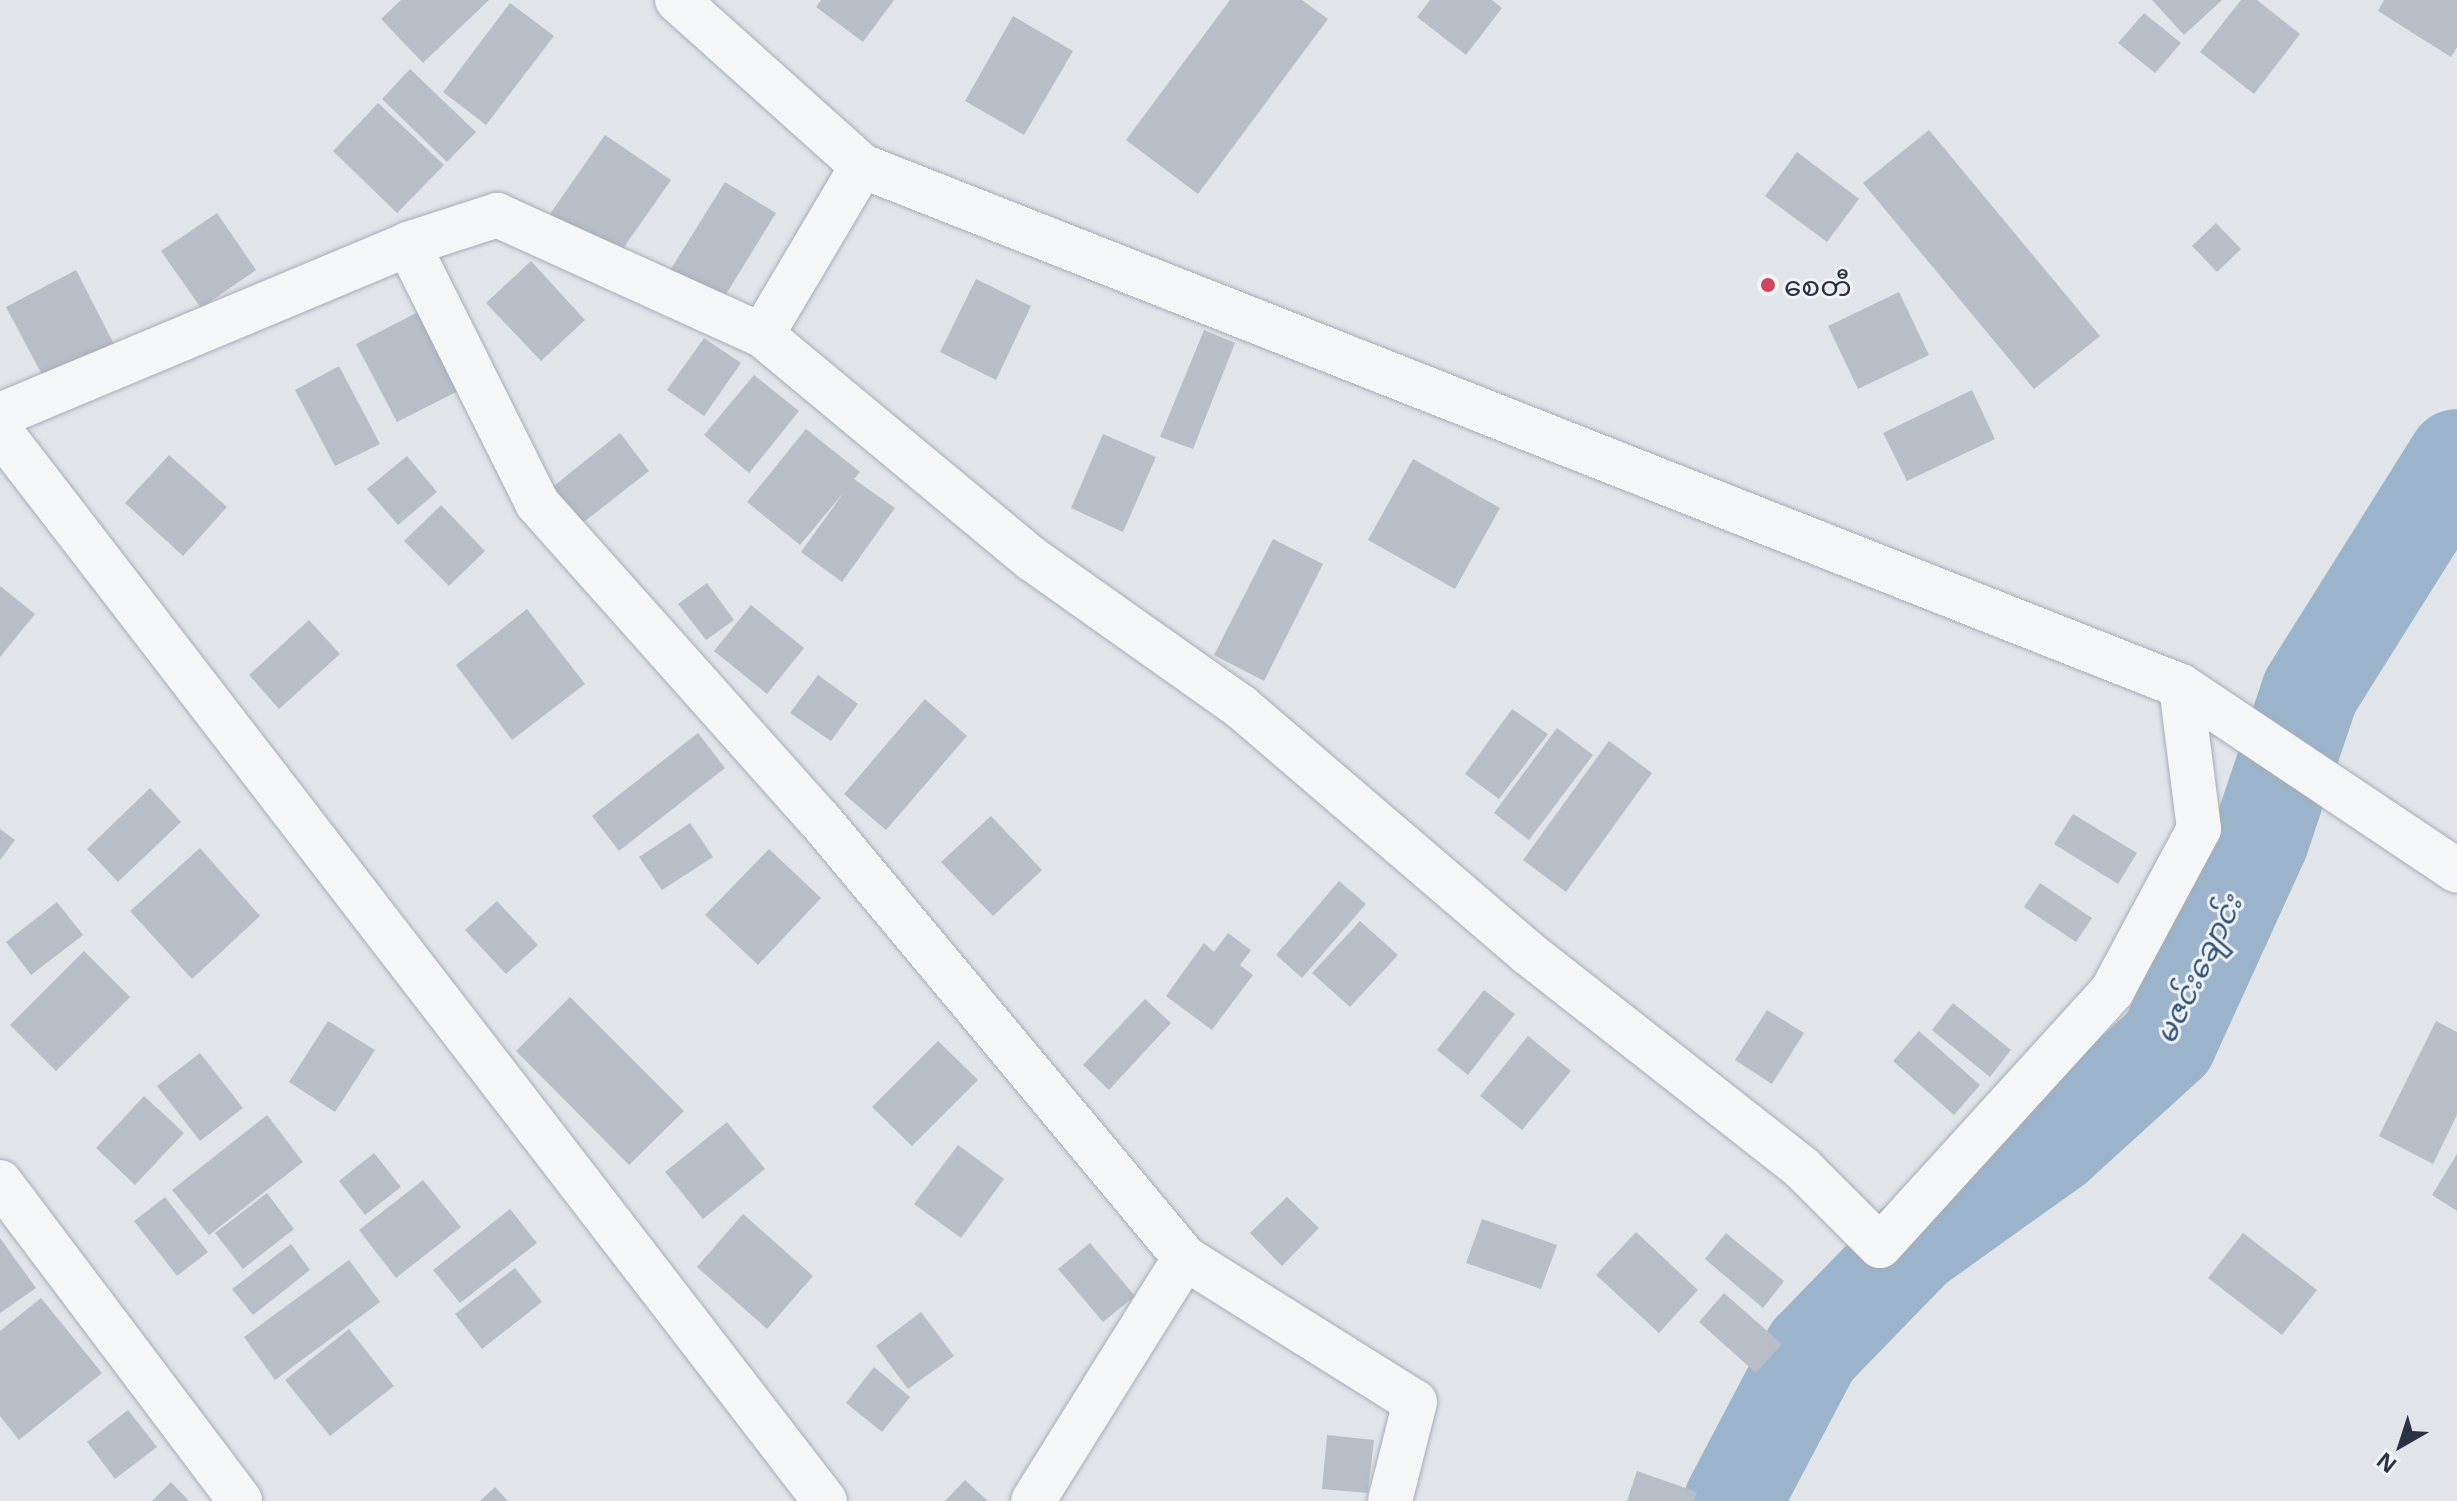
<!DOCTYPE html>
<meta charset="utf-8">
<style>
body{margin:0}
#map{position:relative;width:2457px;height:1501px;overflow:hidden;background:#e1e5ea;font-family:"Open Sans","Noto Sans Myanmar",sans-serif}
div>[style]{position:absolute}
.river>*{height:98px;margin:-49px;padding:0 49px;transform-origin:49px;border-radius:49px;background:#9cb4cb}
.building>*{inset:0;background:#b8bec8}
.roads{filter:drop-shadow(0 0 2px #a6acb5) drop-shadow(0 0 2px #a6acb5)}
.minor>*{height:44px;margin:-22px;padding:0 22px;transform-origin:22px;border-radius:22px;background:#f4f6f8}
.dots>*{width:22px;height:22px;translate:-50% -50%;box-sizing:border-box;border:4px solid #f1f4f7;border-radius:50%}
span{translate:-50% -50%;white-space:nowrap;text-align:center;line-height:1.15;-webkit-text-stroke:6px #f1f4f7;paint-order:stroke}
.poi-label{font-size:28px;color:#293343}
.left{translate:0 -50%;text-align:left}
.water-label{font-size:30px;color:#325378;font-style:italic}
.north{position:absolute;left:2361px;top:1405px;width:80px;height:80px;-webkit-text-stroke:6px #f1f4f7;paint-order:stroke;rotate:219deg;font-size:22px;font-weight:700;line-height:32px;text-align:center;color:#293343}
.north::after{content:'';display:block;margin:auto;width:28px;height:36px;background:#293343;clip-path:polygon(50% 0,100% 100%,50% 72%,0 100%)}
</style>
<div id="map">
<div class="river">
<i style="left:1733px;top:1501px;width:170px;rotate:-62.2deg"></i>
<i style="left:1812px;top:1351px;width:146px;rotate:-45.8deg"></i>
<i style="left:1914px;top:1246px;width:173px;rotate:-35.6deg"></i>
<i style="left:2055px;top:1145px;width:153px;rotate:-42.3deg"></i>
<i style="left:2168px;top:1042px;width:222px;rotate:-65.5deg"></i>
<i style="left:2260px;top:840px;width:156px;rotate:-71.3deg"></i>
<i style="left:2310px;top:692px;width:276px;rotate:-57.9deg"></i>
</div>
<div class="building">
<i style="clip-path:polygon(401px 0,489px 0,423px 63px,381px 19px)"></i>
<i style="clip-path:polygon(821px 0,894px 0,863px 42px,816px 7px)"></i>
<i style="clip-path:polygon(1230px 0,1302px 0,1328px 19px,1198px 194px,1126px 140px)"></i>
<i style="clip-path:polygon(1430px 0,1492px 0,1502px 8px,1466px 55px,1417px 17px)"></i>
<i style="clip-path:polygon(2152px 0,2222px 0,2184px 35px)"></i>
<i style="clip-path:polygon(2241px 0,2257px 0,2300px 34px,2254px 94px,2200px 52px)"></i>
<i style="clip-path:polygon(2384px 0,2457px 0,2457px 47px,2451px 57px,2378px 11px)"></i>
<i style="clip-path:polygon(510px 3px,554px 36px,486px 125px,443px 92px)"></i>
<i style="clip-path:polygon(2144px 13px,2181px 43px,2155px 73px,2118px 43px)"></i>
<i style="clip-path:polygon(1013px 16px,1073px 51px,1024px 135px,965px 101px)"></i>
<i style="clip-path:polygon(410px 69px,476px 132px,447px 162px,382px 99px)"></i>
<i style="clip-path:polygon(378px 103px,444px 165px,397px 213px,333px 151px)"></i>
<i style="clip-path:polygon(1929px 130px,2100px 336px,2034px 389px,1863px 183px)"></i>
<i style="clip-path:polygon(605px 135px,671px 180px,615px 260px,550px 214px)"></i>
<i style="clip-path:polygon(1797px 152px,1859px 199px,1827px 242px,1765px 196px)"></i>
<i style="clip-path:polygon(725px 182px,776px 213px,720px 304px,669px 272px)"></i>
<i style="clip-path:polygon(217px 213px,256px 270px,201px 308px,161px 251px)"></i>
<i style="clip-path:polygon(2216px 223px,2241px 249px,2217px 272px,2192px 246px)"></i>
<i style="clip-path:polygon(531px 261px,585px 320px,541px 361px,486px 303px)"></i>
<i style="clip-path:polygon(76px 270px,117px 350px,48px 386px,6px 307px)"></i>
<i style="clip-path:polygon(976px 279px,1031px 306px,996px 380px,940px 352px)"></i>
<i style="clip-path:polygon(1899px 292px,1929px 355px,1858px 389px,1828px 326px)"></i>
<i style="clip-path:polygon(418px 312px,458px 391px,397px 422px,356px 344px)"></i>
<i style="clip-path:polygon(1204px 330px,1235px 343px,1193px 449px,1160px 437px)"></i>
<i style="clip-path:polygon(704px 338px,741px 363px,704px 416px,667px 390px)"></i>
<i style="clip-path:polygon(339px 366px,380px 444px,335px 466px,295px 390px)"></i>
<i style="clip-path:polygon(754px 375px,799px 411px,749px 473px,704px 435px)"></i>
<i style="clip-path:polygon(1972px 390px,1995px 439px,1907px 481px,1883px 433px)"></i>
<i style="clip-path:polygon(806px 429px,860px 472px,854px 479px,895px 508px,842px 582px,801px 552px,844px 492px,800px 545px,747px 502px)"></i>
<i style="clip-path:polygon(620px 433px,649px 471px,580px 525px,550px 489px)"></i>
<i style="clip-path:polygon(1103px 434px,1156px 457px,1123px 532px,1071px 508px)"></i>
<i style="clip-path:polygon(169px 455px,227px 507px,183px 556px,125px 503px)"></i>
<i style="clip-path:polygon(407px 456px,437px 492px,398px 525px,367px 489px)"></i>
<i style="clip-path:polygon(1413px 459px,1500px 508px,1455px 589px,1368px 540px)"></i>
<i style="clip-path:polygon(441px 505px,485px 551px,449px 586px,404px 541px)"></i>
<i style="clip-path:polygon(1273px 539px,1323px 564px,1264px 681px,1214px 655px)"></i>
<i style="clip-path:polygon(707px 583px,734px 620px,706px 640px,678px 604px)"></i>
<i style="clip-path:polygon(0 586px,35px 614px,0 657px)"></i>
<i style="clip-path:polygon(751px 605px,804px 648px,767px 694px,714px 651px)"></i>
<i style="clip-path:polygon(527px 609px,585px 684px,512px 740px,456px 665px)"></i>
<i style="clip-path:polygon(309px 620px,340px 654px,279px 709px,249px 675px)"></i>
<i style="clip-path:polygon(818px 675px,858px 704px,831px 741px,790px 713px)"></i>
<i style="clip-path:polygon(925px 699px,967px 736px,886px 830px,844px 794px)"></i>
<i style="clip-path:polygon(1512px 709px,1548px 734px,1499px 799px,1465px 774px)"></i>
<i style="clip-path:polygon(1557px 728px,1593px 755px,1529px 840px,1494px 813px)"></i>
<i style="clip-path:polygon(698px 733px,725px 768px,619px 851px,592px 816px)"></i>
<i style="clip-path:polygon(1609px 741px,1652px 773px,1566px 892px,1523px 860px)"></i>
<i style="clip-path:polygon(150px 788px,181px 822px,118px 882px,87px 849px)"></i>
<i style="clip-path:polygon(2073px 814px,2137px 853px,2118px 884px,2054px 844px)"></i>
<i style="clip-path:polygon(991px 816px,1042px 870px,993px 916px,941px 862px)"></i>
<i style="clip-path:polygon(690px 823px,713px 857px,662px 890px,639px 857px)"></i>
<i style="clip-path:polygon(0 829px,15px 840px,0 860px)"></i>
<i style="clip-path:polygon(200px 848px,260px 916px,192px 979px,130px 911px)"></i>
<i style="clip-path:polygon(769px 849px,821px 898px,758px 965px,705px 915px)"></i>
<i style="clip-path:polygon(1339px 881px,1366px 904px,1302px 978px,1276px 955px)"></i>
<i style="clip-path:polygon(2040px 883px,2092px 918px,2076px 942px,2024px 907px)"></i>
<i style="clip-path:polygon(497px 901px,538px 945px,506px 974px,465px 930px)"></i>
<i style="clip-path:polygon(57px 902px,83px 935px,31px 975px,6px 942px)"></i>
<i style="clip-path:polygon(1360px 921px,1398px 955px,1350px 1007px,1312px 973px)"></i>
<i style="clip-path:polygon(1228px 933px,1251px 950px,1240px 965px,1253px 975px,1212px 1030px,1166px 996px,1204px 943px,1214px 952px)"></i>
<i style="clip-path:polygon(84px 951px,130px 997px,56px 1071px,10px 1025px)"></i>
<i style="clip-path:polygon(1484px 990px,1515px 1014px,1468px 1075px,1437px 1050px)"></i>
<i style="clip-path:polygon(570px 997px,684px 1111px,629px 1165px,516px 1051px)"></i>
<i style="clip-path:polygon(1145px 999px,1171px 1023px,1109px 1090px,1083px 1065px)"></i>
<i style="clip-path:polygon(1953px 1003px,2011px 1050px,1990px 1077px,1932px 1030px)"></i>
<i style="clip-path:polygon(1767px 1010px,1804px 1033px,1772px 1084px,1735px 1060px)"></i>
<i style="clip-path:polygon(328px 1021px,375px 1050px,335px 1112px,289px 1082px)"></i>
<i style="clip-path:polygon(2436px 1021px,2457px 1032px,2457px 1115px,2433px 1164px,2379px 1136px)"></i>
<i style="clip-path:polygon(1919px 1031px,1980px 1085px,1954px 1115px,1893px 1061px)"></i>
<i style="clip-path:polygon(1528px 1036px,1571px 1071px,1522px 1130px,1480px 1096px)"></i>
<i style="clip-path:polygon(938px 1041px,978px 1080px,912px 1146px,872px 1107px)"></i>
<i style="clip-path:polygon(200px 1053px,243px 1108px,200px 1141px,157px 1086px)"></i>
<i style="clip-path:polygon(144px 1096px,184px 1133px,135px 1185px,96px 1148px)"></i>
<i style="clip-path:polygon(267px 1115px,303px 1162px,209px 1235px,172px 1190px)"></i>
<i style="clip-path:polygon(727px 1122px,765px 1169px,703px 1219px,665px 1172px)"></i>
<i style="clip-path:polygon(958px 1145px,1004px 1179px,961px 1238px,914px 1204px)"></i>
<i style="clip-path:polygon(374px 1153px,401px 1187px,365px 1215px,339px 1181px)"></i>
<i style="clip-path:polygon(2457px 1154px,2457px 1211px,2432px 1195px)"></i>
<i style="clip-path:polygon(423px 1180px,461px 1227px,396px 1278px,359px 1230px)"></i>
<i style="clip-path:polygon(267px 1193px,294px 1229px,243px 1269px,215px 1233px)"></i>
<i style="clip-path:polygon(165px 1197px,208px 1252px,177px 1276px,134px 1221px)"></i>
<i style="clip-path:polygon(1287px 1197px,1319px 1228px,1282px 1266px,1250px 1233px)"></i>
<i style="clip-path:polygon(510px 1209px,537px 1243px,460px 1303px,433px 1270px)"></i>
<i style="clip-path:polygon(743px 1214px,813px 1276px,767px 1329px,697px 1267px)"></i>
<i style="clip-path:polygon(1482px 1219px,1557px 1245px,1541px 1289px,1466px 1263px)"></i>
<i style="clip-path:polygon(1636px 1232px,1698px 1290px,1659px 1333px,1596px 1275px)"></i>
<i style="clip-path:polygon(1726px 1233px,1784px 1281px,1763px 1308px,1705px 1259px)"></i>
<i style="clip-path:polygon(2243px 1233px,2317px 1290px,2282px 1335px,2208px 1278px)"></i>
<i style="clip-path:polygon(0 1238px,36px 1288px,0 1313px)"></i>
<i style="clip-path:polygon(1090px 1243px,1135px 1296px,1103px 1322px,1058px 1269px)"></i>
<i style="clip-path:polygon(291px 1244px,310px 1270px,253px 1315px,232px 1289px)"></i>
<i style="clip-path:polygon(349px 1260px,380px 1302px,275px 1380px,244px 1337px)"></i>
<i style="clip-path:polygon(515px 1268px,542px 1302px,482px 1349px,455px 1314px)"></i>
<i style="clip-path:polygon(1724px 1293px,1782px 1344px,1756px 1373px,1699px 1322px)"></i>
<i style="clip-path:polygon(41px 1298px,102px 1373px,19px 1440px,0 1416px,0 1331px)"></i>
<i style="clip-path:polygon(921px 1312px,954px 1356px,908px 1389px,876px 1346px)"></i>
<i style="clip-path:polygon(349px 1329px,394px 1386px,330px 1436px,285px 1380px)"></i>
<i style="clip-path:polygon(874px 1367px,910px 1397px,882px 1432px,846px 1403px)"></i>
<i style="clip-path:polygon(128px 1410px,157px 1447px,115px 1479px,87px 1442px)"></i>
<i style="clip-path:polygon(1327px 1435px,1374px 1440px,1368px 1493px,1322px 1489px)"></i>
<i style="clip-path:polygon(1637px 1471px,1697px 1492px,1694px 1501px,1627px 1501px)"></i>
<i style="clip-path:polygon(965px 1480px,988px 1501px,945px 1501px)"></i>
<i style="clip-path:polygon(171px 1482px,189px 1501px,152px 1501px)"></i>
<i style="clip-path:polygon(495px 1487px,508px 1501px,480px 1501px)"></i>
</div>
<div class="roads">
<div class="minor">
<i style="left:677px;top:0;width:249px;rotate:41.9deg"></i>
<i style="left:862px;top:166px;width:1418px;rotate:21.52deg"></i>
<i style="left:2181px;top:686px;width:332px;rotate:33.8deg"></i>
<i style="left:862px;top:166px;width:196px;rotate:120.6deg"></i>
<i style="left:762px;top:335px;width:351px;rotate:39.7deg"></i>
<i style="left:1032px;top:559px;width:255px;rotate:35.3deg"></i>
<i style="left:1240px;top:706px;width:379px;rotate:40.6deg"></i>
<i style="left:1528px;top:953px;width:348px;rotate:38.1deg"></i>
<i style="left:1802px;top:1168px;width:110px;rotate:45deg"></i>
<i style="left:1880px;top:1246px;width:345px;rotate:-47.7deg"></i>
<i style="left:2112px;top:991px;width:184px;rotate:-61.8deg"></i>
<i style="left:2199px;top:829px;width:144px;rotate:-97.2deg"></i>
<i style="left:408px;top:244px;width:289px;rotate:63.5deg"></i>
<i style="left:537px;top:503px;width:424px;rotate:48.3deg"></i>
<i style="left:819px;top:819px;width:572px;rotate:50.18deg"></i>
<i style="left:1185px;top:1258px;width:271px;rotate:32.1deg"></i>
<i style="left:1415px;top:1402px;width:102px;rotate:104.2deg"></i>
<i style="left:0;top:415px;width:442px;rotate:-22.7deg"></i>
<i style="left:408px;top:244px;width:94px;rotate:-18deg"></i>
<i style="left:497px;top:215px;width:291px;rotate:24.4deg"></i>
<i style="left:0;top:431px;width:1351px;rotate:52.37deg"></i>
<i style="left:0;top:1182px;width:399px;rotate:53deg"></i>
<i style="left:1033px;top:1501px;width:287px;rotate:-58deg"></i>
</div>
</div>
<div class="dots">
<i style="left:1768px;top:285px;background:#d2445d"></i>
</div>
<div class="poi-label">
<span class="left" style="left:1784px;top:285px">စေတီ</span>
</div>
<div class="water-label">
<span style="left:2198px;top:969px;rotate:-64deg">မဇင်းချောင်း</span>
</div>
<div class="north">N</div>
</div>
